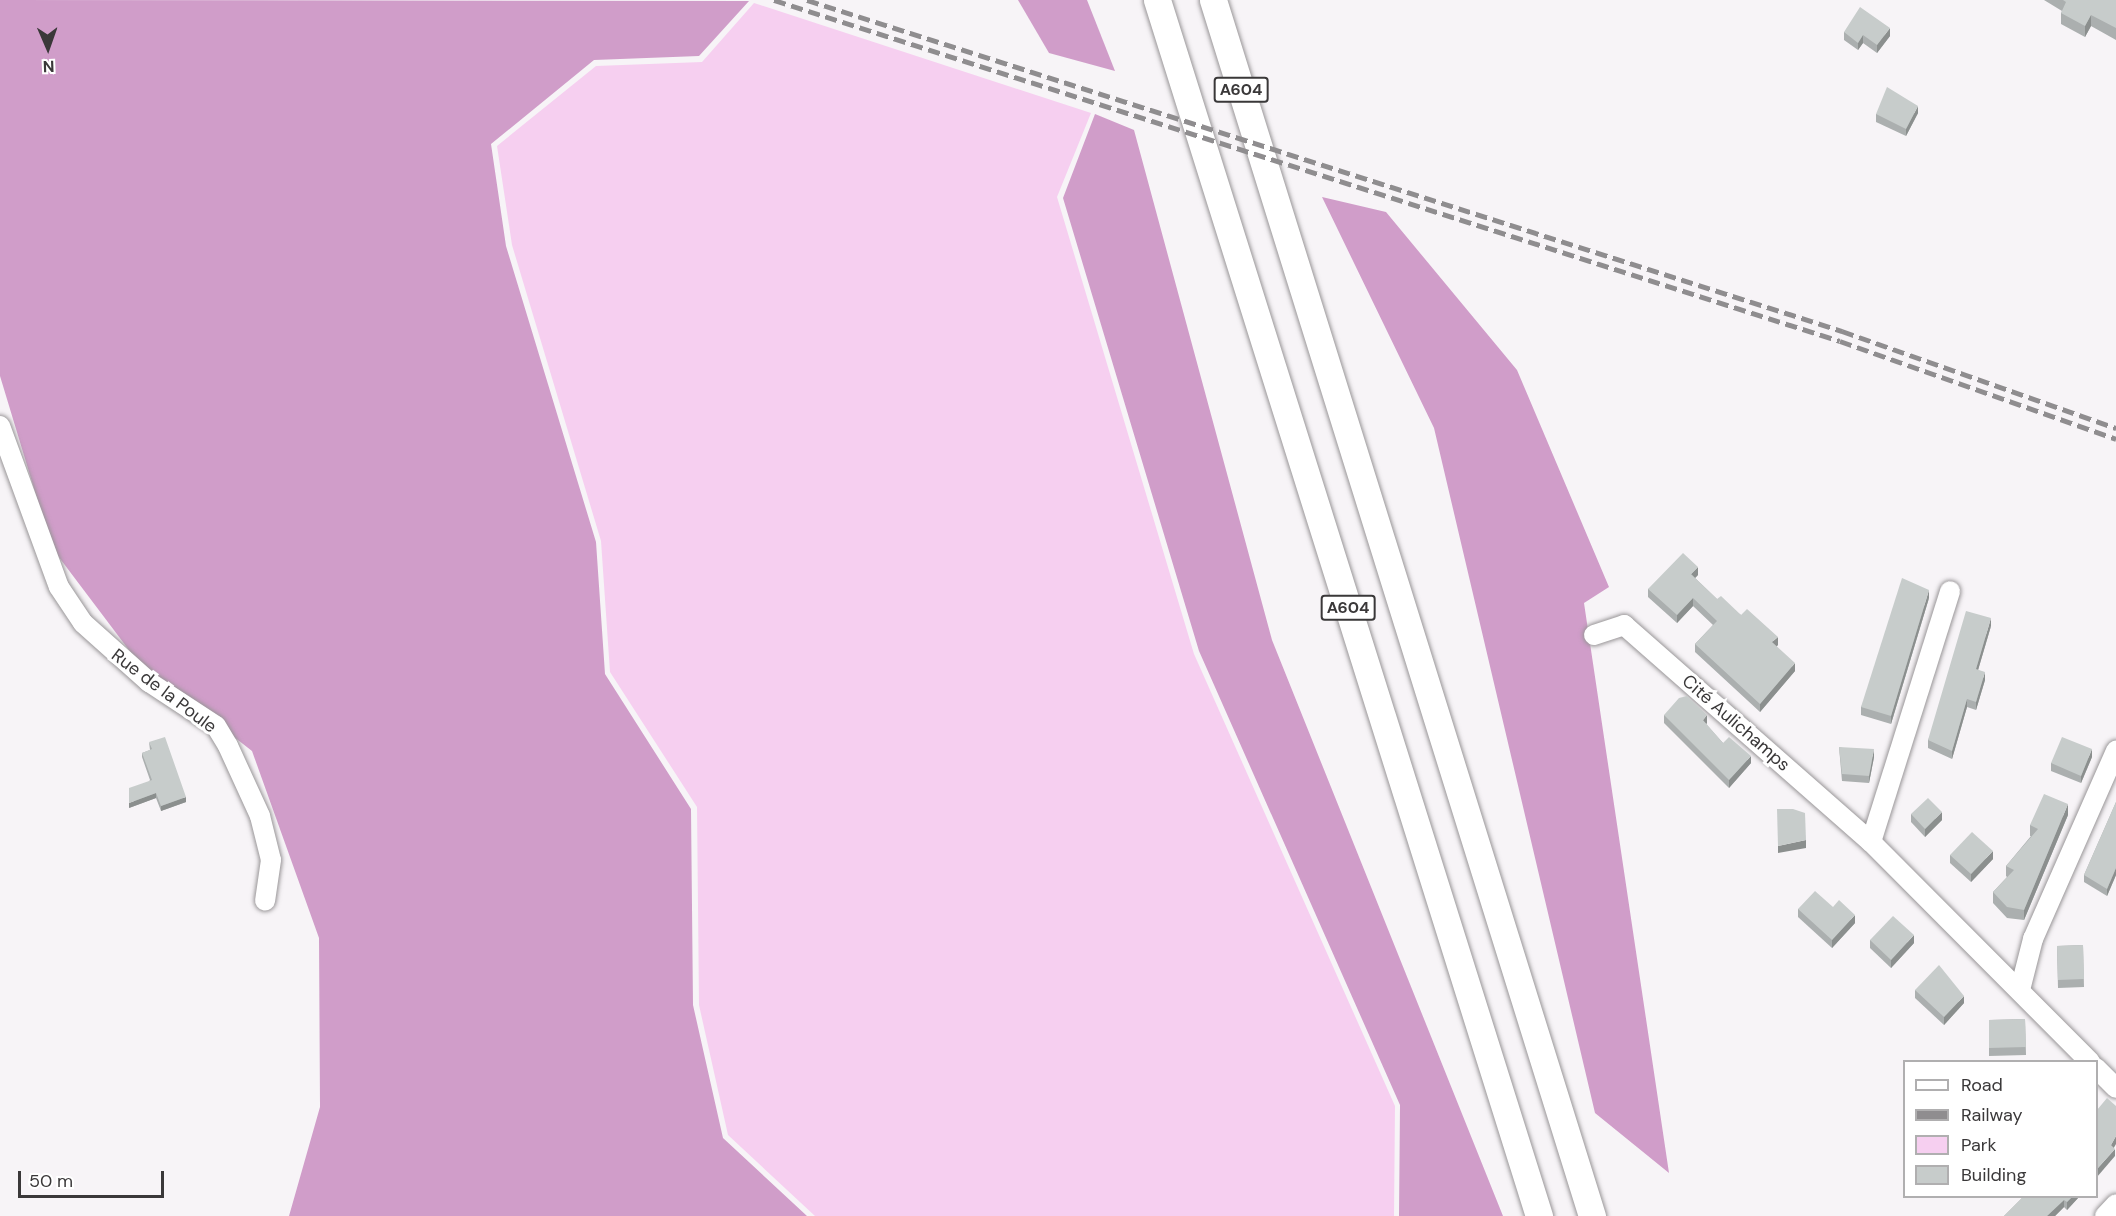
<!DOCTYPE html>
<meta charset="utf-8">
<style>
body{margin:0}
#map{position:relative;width:2116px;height:1216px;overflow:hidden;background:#f7f4f7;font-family:"DM Sans",sans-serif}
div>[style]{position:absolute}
.green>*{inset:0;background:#f6cff0}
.forest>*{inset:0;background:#d09dc9}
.roads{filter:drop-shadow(0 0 2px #999698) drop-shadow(0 0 2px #999698)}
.minor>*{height:20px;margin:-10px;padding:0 10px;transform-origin:10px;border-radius:10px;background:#fff}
.highway>*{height:27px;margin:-13.5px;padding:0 13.5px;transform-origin:13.5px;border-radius:13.5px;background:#fff}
.rail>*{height:4.5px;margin-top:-2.25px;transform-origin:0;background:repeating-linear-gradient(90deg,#8f8d8f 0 12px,transparent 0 18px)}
.wall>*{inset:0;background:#abafaf}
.shaded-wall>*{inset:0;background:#8b8f8e}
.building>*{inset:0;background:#c7cccb}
span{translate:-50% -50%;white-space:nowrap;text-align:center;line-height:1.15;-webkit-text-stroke:6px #fff;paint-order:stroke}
.shield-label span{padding:2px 4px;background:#fff;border:2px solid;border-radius:4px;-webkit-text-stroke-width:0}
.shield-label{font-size:16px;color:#3a3839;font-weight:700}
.street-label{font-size:18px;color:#3a3839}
.legend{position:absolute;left:1903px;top:1060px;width:195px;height:138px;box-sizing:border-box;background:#fff;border:2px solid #b0afb0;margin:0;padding:8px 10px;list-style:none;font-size:18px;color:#3a3839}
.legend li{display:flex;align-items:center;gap:12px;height:30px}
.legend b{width:30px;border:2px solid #b0afb0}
.north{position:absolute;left:18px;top:18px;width:60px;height:60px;-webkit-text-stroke:4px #fff;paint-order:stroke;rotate:178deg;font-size:16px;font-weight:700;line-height:24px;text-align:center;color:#3a3839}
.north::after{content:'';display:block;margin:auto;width:21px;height:27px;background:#3a3839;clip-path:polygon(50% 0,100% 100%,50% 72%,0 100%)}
.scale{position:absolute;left:18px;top:1171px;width:146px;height:27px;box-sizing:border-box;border:3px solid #3a3839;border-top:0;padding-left:8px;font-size:18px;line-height:21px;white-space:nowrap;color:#3a3839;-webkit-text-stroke:4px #fff;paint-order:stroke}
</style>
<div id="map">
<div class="green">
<i style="clip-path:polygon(754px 3px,1091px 113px,1057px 197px,1194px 654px,1395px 1106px,1394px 1216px,815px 1216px,728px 1135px,699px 1005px,697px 807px,610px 672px,601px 541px,512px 245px,497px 146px,596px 66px,702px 62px)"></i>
</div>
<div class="forest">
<i style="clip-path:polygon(0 0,749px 1px,699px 56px,594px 60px,491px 144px,506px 246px,596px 542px,605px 674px,691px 809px,693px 1005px,723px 1138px,807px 1216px,289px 1216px,320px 1107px,319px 938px,252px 751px,138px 662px,52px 548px,0 376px)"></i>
<i style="clip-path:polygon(1018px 0,1087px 0,1115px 71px,1049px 53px)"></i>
<i style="clip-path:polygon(1095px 114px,1134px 130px,1272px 640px,1503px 1216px,1399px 1216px,1400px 1105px,1199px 651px,1063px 198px)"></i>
<i style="clip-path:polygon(1322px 197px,1386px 212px,1517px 370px,1609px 587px,1584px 603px,1669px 1173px,1595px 1113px,1434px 428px)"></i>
</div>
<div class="roads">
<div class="minor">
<i style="left:0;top:426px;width:171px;rotate:69.9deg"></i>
<i style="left:59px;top:587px;width:43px;rotate:56.3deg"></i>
<i style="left:83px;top:623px;width:89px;rotate:41.8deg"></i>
<i style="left:149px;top:682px;width:80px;rotate:33.3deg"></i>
<i style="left:216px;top:726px;width:23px;rotate:59deg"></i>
<i style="left:228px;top:746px;width:77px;rotate:65.4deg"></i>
<i style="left:260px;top:816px;width:45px;rotate:76deg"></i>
<i style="left:271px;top:860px;width:41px;rotate:98.3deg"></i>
<i style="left:1594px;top:635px;width:32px;rotate:-18deg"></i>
<i style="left:1624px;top:625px;width:329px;rotate:41.3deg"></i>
<i style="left:1871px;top:842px;width:310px;rotate:45.1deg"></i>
<i style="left:1871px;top:842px;width:263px;rotate:-72.5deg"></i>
<i style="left:2020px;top:990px;width:53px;rotate:-75.7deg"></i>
<i style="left:2033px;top:939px;width:206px;rotate:-66.2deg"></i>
<i style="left:2096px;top:1068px;width:28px;rotate:45deg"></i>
<i style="left:2105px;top:1216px;width:16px;rotate:-47deg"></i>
</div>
<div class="highway">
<i style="left:1157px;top:0;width:1275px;rotate:72.56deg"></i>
<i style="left:1213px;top:0;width:1274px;rotate:72.69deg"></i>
</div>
</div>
<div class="rail">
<i style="left:774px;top:0;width:1119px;rotate:17.74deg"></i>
<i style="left:1840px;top:341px;width:293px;rotate:19.5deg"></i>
<i style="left:807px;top:0;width:1087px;rotate:17.73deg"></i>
<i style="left:1842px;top:331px;width:291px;rotate:19.5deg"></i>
</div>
<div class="wall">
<i style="clip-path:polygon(2044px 0,2116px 0,2116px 40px,2091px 26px,2085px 37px,2061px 24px,2061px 13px,2062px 11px)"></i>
<i style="clip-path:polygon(1844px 32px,1890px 36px,1877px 53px,1863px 43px,1858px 50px,1844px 40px)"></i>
<i style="clip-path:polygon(1918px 113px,1906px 136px,1876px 122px,1876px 114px)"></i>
<i style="clip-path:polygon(1698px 575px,1695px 578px,1717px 599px,1741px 615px,1778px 645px,1776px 646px,1795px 671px,1760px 712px,1695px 652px,1695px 644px,1713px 625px,1693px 606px,1677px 623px,1648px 597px,1648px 589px)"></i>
<i style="clip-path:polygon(1929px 598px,1891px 724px,1861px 715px,1861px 707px)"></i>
<i style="clip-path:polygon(1991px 626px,1978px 670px,1985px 680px,1976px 710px,1967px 707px,1952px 759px,1928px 748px,1928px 740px)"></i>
<i style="clip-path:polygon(1664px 715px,1707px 723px,1706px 724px,1723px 743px,1751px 763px,1729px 788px,1664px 723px)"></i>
<i style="clip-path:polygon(149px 742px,186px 802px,161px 811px,156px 798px,129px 808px,150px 780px,142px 757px,142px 753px,150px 750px)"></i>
<i style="clip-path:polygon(1839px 747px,1874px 757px,1869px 783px,1842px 781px)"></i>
<i style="clip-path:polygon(2092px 757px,2081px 783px,2051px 771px,2051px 763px)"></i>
<i style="clip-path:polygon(2116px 802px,2116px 875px,2107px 896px,2084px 882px,2084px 875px)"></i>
<i style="clip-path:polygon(1911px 814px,1942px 820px,1925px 837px,1911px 822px)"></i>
<i style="clip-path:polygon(2068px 815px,2024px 920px,2007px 918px,1993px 903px,1993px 892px,2007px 877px,2006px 876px,2006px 866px,2031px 836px,2030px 836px,2030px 825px)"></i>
<i style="clip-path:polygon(1950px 855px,1993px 859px,1971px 882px,1950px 863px)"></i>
<i style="clip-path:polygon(1833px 907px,1855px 923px,1832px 948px,1798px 917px,1798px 909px)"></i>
<i style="clip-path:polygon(1870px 940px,1914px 943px,1891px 968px,1870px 948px)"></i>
<i style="clip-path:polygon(2083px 945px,2084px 987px,2058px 988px,2057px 946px)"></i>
<i style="clip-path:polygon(1915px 990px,1964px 1003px,1944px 1025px,1915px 998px)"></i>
<i style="clip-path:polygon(2025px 1019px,2026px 1055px,1989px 1056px,1989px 1020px)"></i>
<i style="clip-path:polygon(2023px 1197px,2079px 1197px,2067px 1210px,2064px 1207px,2055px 1216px,2004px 1216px)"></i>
</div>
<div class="shaded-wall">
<i style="clip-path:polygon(2091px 15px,2091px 26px,2085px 37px,2085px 26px)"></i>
<i style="clip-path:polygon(1890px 28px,1890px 36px,1877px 53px,1877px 45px)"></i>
<i style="clip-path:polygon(1863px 35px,1863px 43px,1858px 50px,1858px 43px)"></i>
<i style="clip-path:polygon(1918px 106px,1918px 113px,1906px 136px,1906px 129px)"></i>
<i style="clip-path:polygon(1698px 567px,1698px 575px,1691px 582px,1691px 574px)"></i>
<i style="clip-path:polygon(1929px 590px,1929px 598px,1891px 724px,1891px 716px)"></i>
<i style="clip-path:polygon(1693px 598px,1693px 606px,1677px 623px,1677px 615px)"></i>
<i style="clip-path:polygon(1991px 618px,1991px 626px,1976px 677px,1976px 669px)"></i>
<i style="clip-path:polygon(1778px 637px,1778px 645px,1772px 651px,1772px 642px)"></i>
<i style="clip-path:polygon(1795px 663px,1795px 671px,1760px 712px,1760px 704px)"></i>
<i style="clip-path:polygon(1985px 672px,1985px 680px,1976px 710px,1976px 702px)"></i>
<i style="clip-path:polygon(1967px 699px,1967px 707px,1952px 759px,1952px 751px)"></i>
<i style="clip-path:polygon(1707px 715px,1707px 723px,1703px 728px,1703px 720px)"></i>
<i style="clip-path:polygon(1874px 749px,1874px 757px,1869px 783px,1869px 776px)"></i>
<i style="clip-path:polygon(2092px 749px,2092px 757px,2081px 783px,2081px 776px)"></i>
<i style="clip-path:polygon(1751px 756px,1751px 763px,1729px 788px,1729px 780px)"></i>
<i style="clip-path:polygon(156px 793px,156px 798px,129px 808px,129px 803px)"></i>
<i style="clip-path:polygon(186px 797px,186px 802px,161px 811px,161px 806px)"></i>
<i style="clip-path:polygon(2068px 804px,2068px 815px,2024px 920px,2024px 910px)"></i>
<i style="clip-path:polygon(1942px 812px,1942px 820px,1925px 837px,1925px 829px)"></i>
<i style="clip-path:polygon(1806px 840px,1806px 848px,1778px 853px,1778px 846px)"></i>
<i style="clip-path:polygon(1993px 851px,1993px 859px,1971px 882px,1971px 874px)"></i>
<i style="clip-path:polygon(2116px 868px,2116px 875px,2107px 896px,2107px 889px)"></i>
<i style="clip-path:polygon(1855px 915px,1855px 923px,1832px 948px,1832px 940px)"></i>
<i style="clip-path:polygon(1914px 935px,1914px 943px,1891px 968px,1891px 960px)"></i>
<i style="clip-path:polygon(1964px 996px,1964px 1003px,1944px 1025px,1944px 1017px)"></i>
<i style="clip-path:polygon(2116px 1136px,2116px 1144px,2111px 1153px,2111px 1145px)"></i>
<i style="clip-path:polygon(2115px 1149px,2115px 1156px,2097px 1177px,2097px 1169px)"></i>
<i style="clip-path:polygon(2072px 1197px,2079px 1197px,2067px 1210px,2067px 1202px)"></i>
<i style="clip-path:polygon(2064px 1200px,2064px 1207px,2055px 1216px,2047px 1216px)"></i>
</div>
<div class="building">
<i style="clip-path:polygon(2063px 0,2116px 0,2116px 28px,2091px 15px,2085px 26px,2061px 13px,2066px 2px)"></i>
<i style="clip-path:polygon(1860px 7px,1890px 28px,1877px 45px,1863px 35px,1858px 43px,1844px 32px)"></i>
<i style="clip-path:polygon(1887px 87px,1918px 106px,1906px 129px,1876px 114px)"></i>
<i style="clip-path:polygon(1683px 553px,1698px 567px,1691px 574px,1717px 599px,1721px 596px,1741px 615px,1747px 609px,1778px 637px,1772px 642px,1795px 663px,1760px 704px,1695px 644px,1717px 621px,1693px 598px,1677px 615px,1648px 589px)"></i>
<i style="clip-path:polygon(1902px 578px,1929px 590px,1891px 716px,1861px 707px)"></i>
<i style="clip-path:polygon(1966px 611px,1991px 618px,1976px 669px,1985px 672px,1976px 702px,1967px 699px,1952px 751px,1928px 740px)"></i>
<i style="clip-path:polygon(1687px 696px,1707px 715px,1703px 720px,1723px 743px,1729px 737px,1751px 756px,1729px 780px,1664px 715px,1679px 698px)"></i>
<i style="clip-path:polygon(165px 737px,186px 797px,161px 806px,156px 793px,129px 803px,129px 788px,152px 780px,142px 753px,152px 749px,149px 742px)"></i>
<i style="clip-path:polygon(2062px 737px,2092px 749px,2081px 776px,2051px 763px)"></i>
<i style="clip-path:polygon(1839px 747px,1874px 749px,1869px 776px,1842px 774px)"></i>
<i style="clip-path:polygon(2044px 794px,2068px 804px,2024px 910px,2007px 907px,1993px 892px,2014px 870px,2006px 866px,2038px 829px,2030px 825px)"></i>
<i style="clip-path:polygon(1928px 798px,1942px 812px,1925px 829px,1911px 814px)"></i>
<i style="clip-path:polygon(2116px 802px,2116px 868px,2107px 889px,2084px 875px)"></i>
<i style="clip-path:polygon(1777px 809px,1793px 809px,1805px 813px,1806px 840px,1778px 846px)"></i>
<i style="clip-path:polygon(1972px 832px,1993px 851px,1971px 874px,1950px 855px)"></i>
<i style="clip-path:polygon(1815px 891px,1833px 907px,1839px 900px,1855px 915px,1832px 940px,1798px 909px)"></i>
<i style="clip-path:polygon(1893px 916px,1914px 935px,1891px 960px,1870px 940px)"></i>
<i style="clip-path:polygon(2083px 945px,2084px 979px,2058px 980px,2057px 946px)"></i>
<i style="clip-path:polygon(1939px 965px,1964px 996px,1944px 1017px,1915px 990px)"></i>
<i style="clip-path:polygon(2025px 1019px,2026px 1047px,1989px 1048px,1989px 1020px)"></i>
<i style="clip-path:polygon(2107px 1098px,2116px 1106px,2116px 1136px,2111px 1145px,2115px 1149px,2097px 1169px,2097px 1110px)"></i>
<i style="clip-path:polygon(2023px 1197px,2072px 1197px,2067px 1202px,2064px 1200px,2047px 1216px,2004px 1216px)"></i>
</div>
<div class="shield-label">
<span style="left:1241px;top:90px">A604</span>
<span style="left:1348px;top:608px">A604</span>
</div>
<div class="street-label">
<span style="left:164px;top:691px;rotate:37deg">Rue de la Poule</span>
<span style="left:1736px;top:723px;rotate:41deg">Cité Aulichamps</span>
</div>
<ul class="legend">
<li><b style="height:8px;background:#fff"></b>Road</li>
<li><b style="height:8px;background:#8f8d8f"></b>Railway</li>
<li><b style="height:16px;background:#f6cff0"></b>Park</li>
<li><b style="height:16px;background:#c7cccb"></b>Building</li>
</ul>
<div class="north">N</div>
<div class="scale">50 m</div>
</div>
